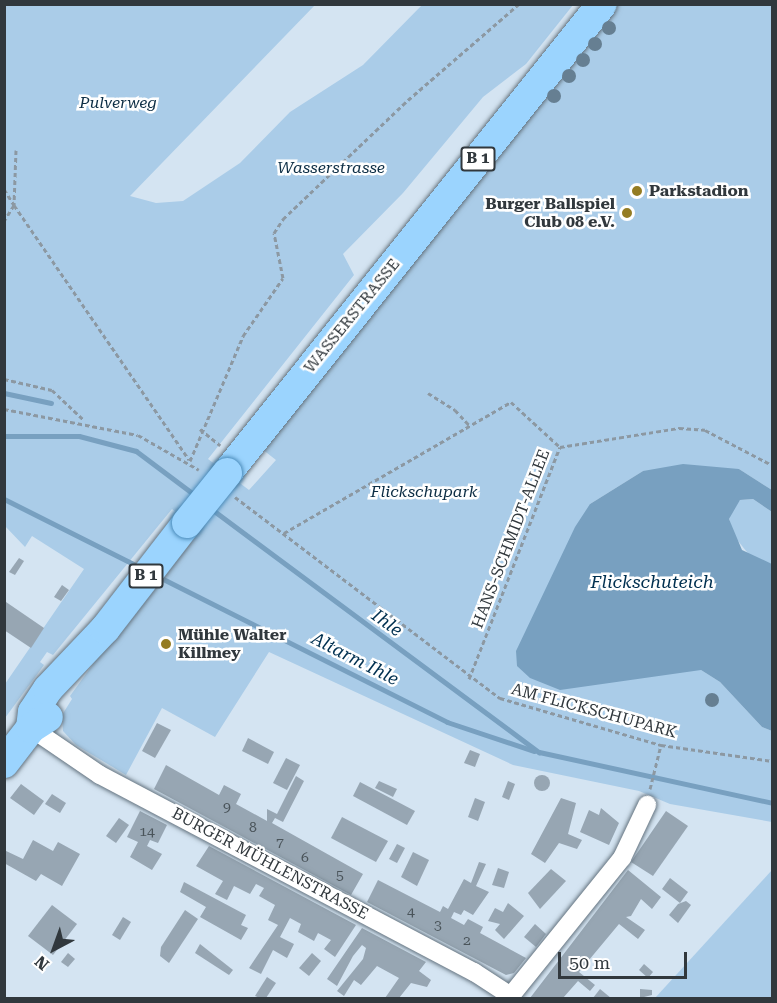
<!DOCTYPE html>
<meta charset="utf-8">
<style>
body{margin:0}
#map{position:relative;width:777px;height:1003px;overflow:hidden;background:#d4e4f2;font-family:"Roboto Serif",serif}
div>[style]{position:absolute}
.green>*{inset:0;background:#aacce8}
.water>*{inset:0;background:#78a0c0}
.stream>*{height:5px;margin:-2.5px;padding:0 2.5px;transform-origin:2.5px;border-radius:2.5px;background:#78a0c0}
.building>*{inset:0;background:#97a6b3}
.round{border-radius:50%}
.path>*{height:3px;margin-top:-1.5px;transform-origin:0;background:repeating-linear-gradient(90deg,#8c98a2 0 4.5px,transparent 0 7.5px)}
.roads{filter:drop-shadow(0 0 2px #64737f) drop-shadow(0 0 2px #64737f)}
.minor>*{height:18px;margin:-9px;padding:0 9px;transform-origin:9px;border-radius:9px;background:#fff}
.primary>*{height:30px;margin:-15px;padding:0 15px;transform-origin:15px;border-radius:15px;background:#9bd4fe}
.bridges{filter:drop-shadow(0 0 2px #4a8bba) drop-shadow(0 0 2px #4a8bba)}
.primary-bridge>*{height:30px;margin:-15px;padding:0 15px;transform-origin:15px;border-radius:15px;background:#9bd4fe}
.trees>*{width:14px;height:14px;margin:-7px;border-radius:50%;background:#667f92}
.dots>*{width:16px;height:16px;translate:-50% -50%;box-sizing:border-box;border:3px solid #fff;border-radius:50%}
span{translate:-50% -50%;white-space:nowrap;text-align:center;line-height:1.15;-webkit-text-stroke:5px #fff;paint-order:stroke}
.number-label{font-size:14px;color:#4a545a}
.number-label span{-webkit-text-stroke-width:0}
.shield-label span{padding:2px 4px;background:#fff;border:2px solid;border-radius:4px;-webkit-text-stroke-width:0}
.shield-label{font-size:15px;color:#31383d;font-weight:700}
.park-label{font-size:16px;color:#0c2d44;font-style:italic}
.poi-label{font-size:16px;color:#31383d;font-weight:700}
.left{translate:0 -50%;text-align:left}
.right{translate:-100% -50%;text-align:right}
.street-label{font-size:16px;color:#31383d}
.water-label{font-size:18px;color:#003050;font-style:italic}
.frame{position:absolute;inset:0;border:6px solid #31383d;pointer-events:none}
.north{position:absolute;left:24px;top:919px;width:60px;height:60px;-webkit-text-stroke:4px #fff;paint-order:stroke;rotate:221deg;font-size:16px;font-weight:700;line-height:24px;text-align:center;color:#31383d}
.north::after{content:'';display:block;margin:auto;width:21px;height:27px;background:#31383d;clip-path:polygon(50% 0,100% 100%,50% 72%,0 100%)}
.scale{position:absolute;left:558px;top:952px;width:129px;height:27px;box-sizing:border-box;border:3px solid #31383d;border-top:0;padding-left:8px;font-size:18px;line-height:21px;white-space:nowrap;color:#31383d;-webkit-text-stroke:4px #fff;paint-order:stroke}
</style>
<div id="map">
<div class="green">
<i style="clip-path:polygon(4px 5px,315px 5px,130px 196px,156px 203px,183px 201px,240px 163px,290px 112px,363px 65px,422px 5px,573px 5px,526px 64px,483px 97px,403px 193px,343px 254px,354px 275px,208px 459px,249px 490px,276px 460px,262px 449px,614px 5px,772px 5px,772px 490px,739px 469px,643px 471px,590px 504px,701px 670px,720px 682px,762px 727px,772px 731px,772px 822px,670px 804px,639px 791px,513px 765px,269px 652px,215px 737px,162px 708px,126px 775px,76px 745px,63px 731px,62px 715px,72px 699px,70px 696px,136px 605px,199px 530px,172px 509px,53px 655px,47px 652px,40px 662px,44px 665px,5px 718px,5px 684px,84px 569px,32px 536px,25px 547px,5px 526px)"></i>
<i style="clip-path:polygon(753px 499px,772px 512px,772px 564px,751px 557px,734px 536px,729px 519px,734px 506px,740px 500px)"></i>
<i style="clip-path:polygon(772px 870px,772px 998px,655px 998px)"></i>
</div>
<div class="water">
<i style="clip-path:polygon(683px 464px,739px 469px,772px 490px,772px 512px,753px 499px,740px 500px,729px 519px,742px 550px,772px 564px,772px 731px,762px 727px,720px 682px,701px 670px,560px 690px,530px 678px,517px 666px,516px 651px,575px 527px,590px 504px,643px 471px)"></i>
</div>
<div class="stream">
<i style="left:4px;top:393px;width:48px;rotate:12deg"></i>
<i style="left:4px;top:436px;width:75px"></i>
<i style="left:79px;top:436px;width:59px;rotate:14.7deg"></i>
<i style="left:136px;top:451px;width:75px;rotate:36.9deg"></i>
<i style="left:4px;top:499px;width:147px;rotate:26.7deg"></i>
<i style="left:210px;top:508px;width:410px;rotate:36.6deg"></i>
<i style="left:539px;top:752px;width:239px;rotate:12.3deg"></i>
<i style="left:163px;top:579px;width:318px;rotate:26.7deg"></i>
<i style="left:447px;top:722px;width:92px;rotate:18.4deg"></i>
</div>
<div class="building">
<i style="clip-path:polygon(19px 558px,24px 561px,15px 575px,9px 572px)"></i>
<i style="clip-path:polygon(62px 585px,69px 590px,61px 601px,54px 597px)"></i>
<i style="clip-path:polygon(6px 602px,44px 628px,31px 648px,4px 630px)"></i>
<i style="clip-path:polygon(157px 723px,171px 730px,155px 758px,142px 751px)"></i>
<i style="clip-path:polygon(248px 738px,274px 752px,268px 764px,242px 751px)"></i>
<i style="clip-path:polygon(470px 750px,480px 754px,475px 767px,464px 763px)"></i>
<i style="clip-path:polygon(286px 758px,300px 765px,287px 790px,273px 783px)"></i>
<i style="clip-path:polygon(166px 765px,219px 795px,224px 785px,241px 794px,236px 804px,267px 821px,267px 809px,277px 814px,296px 776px,304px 781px,283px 822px,275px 818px,272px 823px,363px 874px,351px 895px,154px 789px)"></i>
<i class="round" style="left:534px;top:775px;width:16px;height:16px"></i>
<i style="clip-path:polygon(379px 781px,397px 789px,393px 797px,375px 788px)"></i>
<i style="clip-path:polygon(508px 781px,515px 784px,509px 800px,502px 797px)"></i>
<i style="clip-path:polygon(360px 782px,415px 811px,407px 825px,353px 796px)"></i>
<i style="clip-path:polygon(21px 784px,44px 801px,34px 815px,10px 798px)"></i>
<i style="clip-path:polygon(52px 794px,66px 803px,60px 813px,45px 804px)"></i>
<i style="clip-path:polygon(475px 798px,485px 802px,478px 821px,468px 817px)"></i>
<i style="clip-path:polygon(561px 798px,576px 803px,568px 834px,582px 840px,577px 849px,559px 843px,545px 863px,531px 854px)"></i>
<i style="clip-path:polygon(601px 808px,619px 823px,609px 845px,580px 832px,589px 810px,599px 815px)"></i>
<i style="clip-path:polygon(140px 811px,167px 825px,158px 843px,150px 840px,147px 846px,162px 854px,152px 870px,130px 857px,138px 842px,127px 837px)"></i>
<i style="clip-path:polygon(666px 811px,688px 826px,653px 876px,631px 862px)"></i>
<i style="clip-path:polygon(342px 817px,388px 841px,376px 862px,331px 838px)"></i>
<i style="clip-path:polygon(119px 818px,129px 825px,116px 843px,106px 836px)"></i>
<i style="clip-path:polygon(33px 840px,53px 851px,58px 842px,80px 854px,62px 886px,41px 874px,36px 881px,4px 863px,4px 850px,23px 859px)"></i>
<i style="clip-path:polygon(397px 844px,405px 848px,397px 863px,389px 859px)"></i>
<i style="clip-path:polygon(209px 846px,356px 925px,335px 957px,324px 949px,331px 940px,318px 933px,314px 941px,298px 932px,301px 924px,290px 918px,280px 937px,294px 944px,287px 958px,273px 950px,261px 974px,249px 968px,278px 925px,268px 920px,275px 905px,259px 896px,264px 888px,256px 884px,250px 894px,234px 886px,227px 900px,215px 894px,223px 881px,196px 866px)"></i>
<i style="clip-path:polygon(413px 852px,429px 860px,417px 886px,401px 877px)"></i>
<i style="clip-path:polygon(479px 862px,486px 864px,476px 886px,489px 892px,473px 915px,464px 910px,461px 915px,454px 912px,451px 918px,464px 925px,468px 919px,483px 927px,480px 933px,526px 958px,514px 973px,506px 975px,367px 902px,378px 880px,440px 912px,443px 906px,448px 909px,464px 879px,471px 883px)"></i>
<i style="clip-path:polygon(498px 868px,509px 872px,504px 888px,492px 885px)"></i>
<i style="clip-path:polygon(551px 869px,566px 881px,540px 909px,528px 893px)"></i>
<i style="clip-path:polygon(628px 870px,661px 897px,652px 909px,641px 899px,631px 916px,626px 917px,645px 930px,638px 939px,619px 924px,579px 972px,595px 985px,590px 991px,578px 981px,563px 998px,530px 998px)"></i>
<i style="clip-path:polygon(670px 878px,688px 892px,680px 903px,662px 889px)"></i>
<i style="clip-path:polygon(184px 882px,246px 915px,241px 925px,248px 928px,241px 940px,200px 917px,206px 907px,180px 892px)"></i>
<i style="clip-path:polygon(686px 901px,691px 905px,678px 923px,669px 915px,678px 904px)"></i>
<i style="clip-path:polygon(508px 903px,524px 916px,504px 939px,495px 930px,500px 924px,488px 921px,495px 908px,503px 912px)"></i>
<i style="clip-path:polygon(52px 905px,77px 924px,53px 955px,28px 936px)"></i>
<i style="clip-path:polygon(185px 910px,198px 919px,169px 963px,160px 956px,161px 947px)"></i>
<i style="clip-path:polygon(123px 917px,131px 922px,120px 940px,112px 935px)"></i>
<i style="clip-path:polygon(535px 924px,546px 934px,536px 947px,524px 937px)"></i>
<i style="clip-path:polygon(362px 928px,426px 962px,419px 971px,431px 980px,427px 987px,411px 983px,399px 998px,385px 998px,399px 978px,377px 966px,361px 985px,354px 980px,344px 996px,337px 991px,363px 959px,366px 948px,362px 945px,353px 956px,337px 986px,327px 979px)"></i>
<i style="clip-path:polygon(200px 944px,233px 970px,229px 975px,195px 953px)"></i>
<i style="clip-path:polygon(68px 953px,75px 959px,68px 967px,61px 962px)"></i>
<i style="clip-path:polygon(312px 953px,321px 961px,309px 976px,299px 968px)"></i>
<i style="clip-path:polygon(644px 964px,653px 972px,648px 978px,639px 970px)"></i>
<i style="clip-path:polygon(267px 977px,276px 983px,266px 998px,260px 998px,255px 996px)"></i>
<i style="clip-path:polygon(600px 989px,611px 998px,593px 998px)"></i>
<i style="clip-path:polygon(640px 989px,652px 990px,652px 995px,640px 998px)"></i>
</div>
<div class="path">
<i style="left:16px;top:150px;width:55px;rotate:92.1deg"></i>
<i style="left:14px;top:205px;width:309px;rotate:55.5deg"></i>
<i style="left:4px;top:189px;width:19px;rotate:58deg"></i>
<i style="left:14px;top:205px;width:19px;rotate:122deg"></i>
<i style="left:4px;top:379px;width:49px;rotate:12.9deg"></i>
<i style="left:52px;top:390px;width:45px;rotate:43.2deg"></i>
<i style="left:428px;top:393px;width:32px;rotate:32deg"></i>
<i style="left:455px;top:410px;width:22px;rotate:47deg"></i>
<i style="left:4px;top:409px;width:136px;rotate:11deg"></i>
<i style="left:138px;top:435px;width:70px;rotate:29.8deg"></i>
<i style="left:200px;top:429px;width:26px;rotate:39deg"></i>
<i style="left:190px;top:461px;width:136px;rotate:-67deg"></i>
<i style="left:243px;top:336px;width:70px;rotate:-55.4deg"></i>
<i style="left:283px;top:278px;width:46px;rotate:-101.3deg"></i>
<i style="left:274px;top:233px;width:17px;rotate:-57deg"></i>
<i style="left:283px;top:219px;width:173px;rotate:-43.6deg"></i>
<i style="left:408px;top:100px;width:147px;rotate:-40.9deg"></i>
<i style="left:235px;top:497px;width:333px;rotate:37.2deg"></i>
<i style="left:500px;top:698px;width:168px;rotate:16.3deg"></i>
<i style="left:661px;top:745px;width:112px;rotate:8.2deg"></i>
<i style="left:284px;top:533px;width:262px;rotate:-30deg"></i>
<i style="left:511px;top:402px;width:67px;rotate:42.6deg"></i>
<i style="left:469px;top:679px;width:249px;rotate:-68.6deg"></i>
<i style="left:560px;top:447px;width:121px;rotate:-9.1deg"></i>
<i style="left:679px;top:428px;width:26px;rotate:4deg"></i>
<i style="left:705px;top:430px;width:76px;rotate:27.6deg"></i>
<i style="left:650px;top:789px;width:45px;rotate:-76deg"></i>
</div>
<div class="roads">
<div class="minor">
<i style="left:31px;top:728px;width:83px;rotate:34.3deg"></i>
<i style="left:100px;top:775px;width:423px;rotate:27.8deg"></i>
<i style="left:474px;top:972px;width:44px;rotate:33deg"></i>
<i style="left:509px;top:998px;width:180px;rotate:-51.1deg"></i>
<i style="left:622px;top:858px;width:59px;rotate:-64.7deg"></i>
</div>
<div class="primary">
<i style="left:227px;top:473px;width:600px;rotate:-51.36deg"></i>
<i style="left:31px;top:728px;width:16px;rotate:-83deg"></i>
<i style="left:33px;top:712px;width:27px;rotate:-57deg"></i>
<i style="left:48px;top:689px;width:83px;rotate:-46.5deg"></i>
<i style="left:105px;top:629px;width:134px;rotate:-52.3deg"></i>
<i style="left:4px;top:763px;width:44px;rotate:-52.4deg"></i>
<i style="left:31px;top:728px;width:20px;rotate:-33deg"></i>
</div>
</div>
<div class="bridges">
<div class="primary-bridge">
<i style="left:187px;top:523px;width:64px;rotate:-51.3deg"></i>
</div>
</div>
<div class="trees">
<i style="left:609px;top:28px"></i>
<i style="left:595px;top:44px"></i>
<i style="left:583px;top:60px"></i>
<i style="left:569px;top:76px"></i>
<i style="left:554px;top:96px"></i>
<i style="left:712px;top:700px"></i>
</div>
<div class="dots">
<i style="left:637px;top:191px;background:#947c23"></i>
<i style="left:627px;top:213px;background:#947c23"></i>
<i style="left:166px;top:644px;background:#947c23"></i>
</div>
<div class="number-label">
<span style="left:227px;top:807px">9</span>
<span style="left:253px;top:827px">8</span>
<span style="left:147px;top:831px">14</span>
<span style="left:280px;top:842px">7</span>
<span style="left:305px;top:857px">6</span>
<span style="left:340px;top:875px">5</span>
<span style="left:411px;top:911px">4</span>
<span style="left:438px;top:925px">3</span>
<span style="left:467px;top:940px">2</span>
</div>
<div class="shield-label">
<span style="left:478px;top:159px">B 1</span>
<span style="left:146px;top:576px">B 1</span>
</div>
<div class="park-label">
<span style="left:118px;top:103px">Pulverweg</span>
<span style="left:331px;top:168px">Wasserstrasse</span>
<span style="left:424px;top:492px">Flickschupark</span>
</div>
<div class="poi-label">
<span class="left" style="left:649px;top:191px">Parkstadion</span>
<span class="right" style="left:615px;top:213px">Burger Ballspiel<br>Club 08 e.V.</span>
<span class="left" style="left:178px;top:644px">Mühle Walter<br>Killmey</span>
</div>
<div class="street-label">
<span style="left:352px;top:316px;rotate:-51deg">WASSERSTRASSE</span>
<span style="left:511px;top:539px;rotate:-69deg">HANS-SCHMIDT-ALLEE</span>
<span style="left:594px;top:711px;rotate:15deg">AM FLICKSCHUPARK</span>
<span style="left:270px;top:864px;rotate:28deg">BURGER MÜHLENSTRASSE</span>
</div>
<div class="water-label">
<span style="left:652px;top:582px">Flickschuteich</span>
<span style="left:387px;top:623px;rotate:36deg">Ihle</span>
<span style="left:355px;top:659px;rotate:27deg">Altarm Ihle</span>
</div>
<div class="frame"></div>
<div class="north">N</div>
<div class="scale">50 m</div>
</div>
